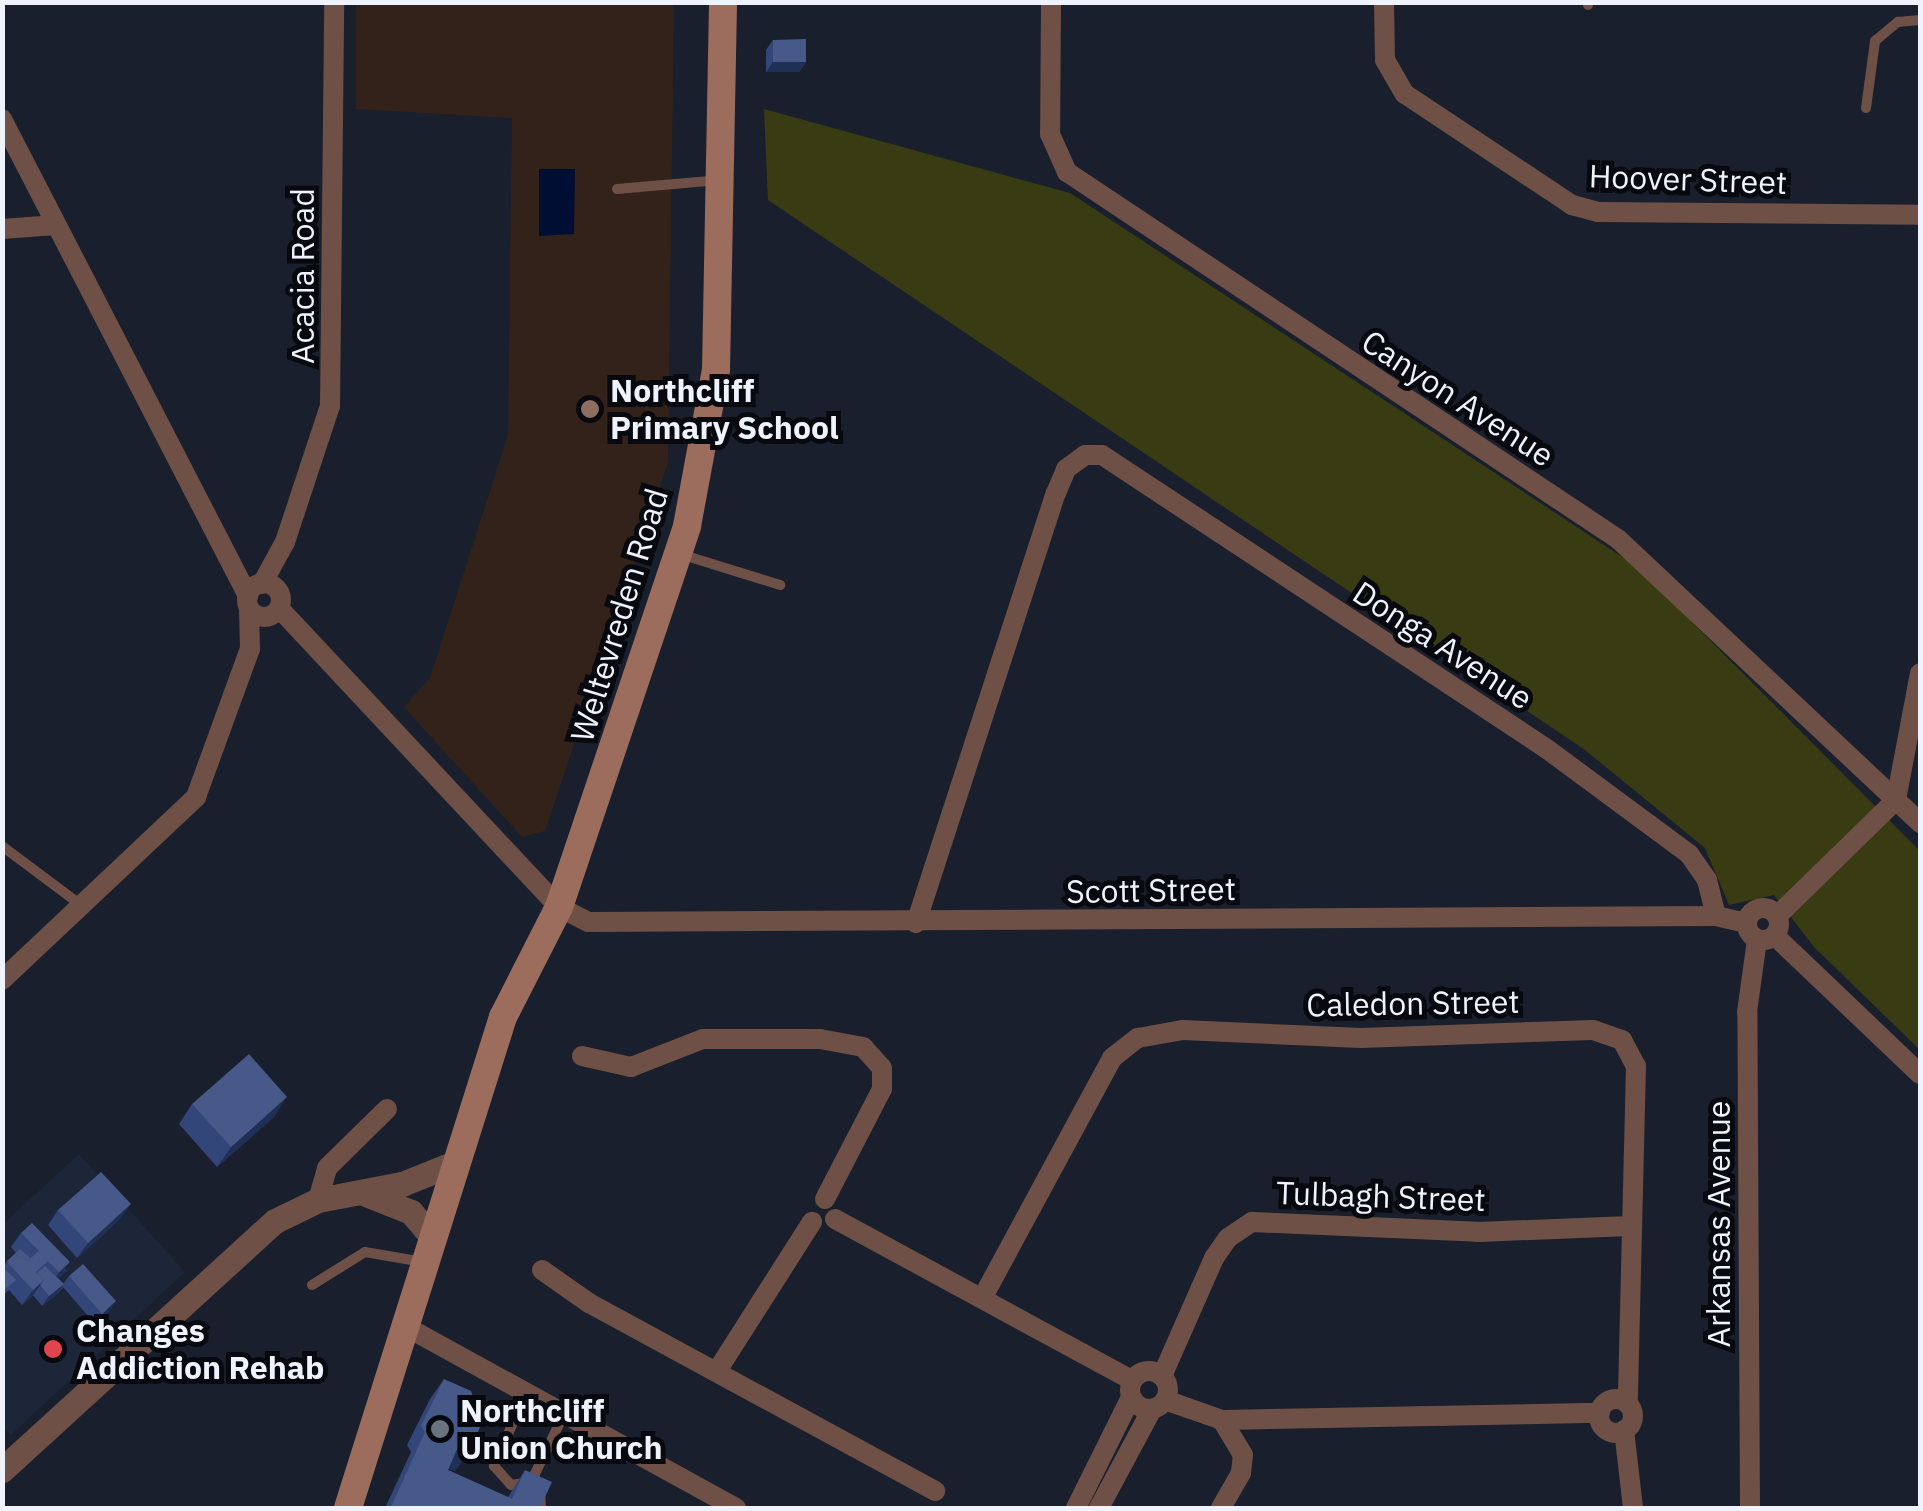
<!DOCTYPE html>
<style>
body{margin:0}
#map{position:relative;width:1923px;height:1511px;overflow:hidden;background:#191f2c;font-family:"IBM Plex Sans",sans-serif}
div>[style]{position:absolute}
.built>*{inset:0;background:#1d2538}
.education>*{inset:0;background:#332219}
.green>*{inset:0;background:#393b12}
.water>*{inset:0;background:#000e33}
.service>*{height:10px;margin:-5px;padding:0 5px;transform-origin:5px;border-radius:5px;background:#6f5046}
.minor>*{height:20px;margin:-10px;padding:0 10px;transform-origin:10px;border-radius:10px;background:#6f5046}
.minor>.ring{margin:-10px;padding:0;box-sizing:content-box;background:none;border:20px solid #6f5046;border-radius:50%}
.tertiary>*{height:25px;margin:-12.5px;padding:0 12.5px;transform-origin:12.5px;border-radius:12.5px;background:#6f5046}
.secondary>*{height:28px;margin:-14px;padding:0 14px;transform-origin:14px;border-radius:14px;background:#9c6c5c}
.wall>*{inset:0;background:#32467a}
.shaded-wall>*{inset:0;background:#202f55}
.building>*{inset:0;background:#475988}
.dots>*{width:28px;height:28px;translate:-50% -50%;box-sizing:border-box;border:5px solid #07090f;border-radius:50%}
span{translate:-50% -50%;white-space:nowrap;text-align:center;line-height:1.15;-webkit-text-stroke:10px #07090f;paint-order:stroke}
.street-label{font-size:32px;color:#eff3fd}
.poi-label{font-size:32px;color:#eff3fd;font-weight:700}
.left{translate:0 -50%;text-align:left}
.frame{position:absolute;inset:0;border:5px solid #eff3fd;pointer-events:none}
</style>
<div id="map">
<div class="built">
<i style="clip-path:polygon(79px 1154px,185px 1272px,11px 1435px,2px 1426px,2px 1225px)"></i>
</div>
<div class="education">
<i style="clip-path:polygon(356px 3px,674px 3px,668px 463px,545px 831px,522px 837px,404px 707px,430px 678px,508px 435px,512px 118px,356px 109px)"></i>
</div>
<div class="green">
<i style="clip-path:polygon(764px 109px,1070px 193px,1636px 566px,1920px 851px,1920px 1050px,1814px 947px,1774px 895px,1729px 905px,1705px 848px,1585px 750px,768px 200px)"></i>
</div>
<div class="water">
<i style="clip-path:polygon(539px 169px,575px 169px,574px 234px,539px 236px)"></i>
</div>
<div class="service">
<i style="left:1588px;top:5px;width:3px;rotate:-90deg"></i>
<i style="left:1866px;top:108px;width:68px;rotate:-82.3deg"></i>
<i style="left:1875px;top:41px;width:30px;rotate:-40deg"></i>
<i style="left:1898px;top:22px;width:22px;rotate:-5deg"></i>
<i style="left:617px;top:189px;width:102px;rotate:-5deg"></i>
<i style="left:680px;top:554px;width:105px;rotate:17.2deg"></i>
<i style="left:2px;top:846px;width:99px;rotate:36.8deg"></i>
<i style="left:312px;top:1285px;width:62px;rotate:-31.9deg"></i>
<i style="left:365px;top:1252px;width:59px;rotate:9.8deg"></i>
<i style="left:526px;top:1393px;width:80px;rotate:113.7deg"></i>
<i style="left:494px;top:1466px;width:25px;rotate:48deg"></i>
<i style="left:511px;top:1485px;width:20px;rotate:-9deg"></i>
<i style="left:531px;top:1482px;width:76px;rotate:-64.1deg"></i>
<i style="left:540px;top:1489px;width:19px;rotate:87deg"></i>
</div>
<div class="minor">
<i style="left:1051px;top:2px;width:132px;rotate:90.4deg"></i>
<i style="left:1050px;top:134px;width:42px;rotate:65.9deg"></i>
<i style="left:1067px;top:172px;width:662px;rotate:33.67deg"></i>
<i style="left:1618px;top:539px;width:415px;rotate:43.2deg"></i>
<i style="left:1384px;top:2px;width:58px;rotate:89deg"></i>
<i style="left:1385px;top:60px;width:39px;rotate:60deg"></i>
<i style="left:1405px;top:94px;width:201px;rotate:33.6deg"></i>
<i style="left:1572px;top:205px;width:27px;rotate:15deg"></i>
<i style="left:1598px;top:212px;width:322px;rotate:0.5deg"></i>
<i style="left:2px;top:119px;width:537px;rotate:62.72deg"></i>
<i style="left:2px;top:229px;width:54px;rotate:-4.2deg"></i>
<i class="ring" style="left:247px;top:583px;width:14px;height:14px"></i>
<i style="left:262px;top:584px;width:48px;rotate:-61.3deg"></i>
<i style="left:285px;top:542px;width:143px;rotate:-71.7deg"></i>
<i style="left:330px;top:406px;width:404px;rotate:-89.4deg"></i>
<i style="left:279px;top:608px;width:410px;rotate:46.9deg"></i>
<i style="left:559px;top:907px;width:33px;rotate:27deg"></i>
<i style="left:588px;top:922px;width:1128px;rotate:-0.3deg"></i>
<i style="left:1716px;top:916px;width:31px;rotate:13deg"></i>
<i class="ring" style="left:1747px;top:908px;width:12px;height:12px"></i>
<i style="left:1777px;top:916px;width:166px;rotate:-44.3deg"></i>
<i style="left:1896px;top:800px;width:129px;rotate:-79.3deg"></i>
<i style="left:916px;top:923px;width:452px;rotate:-72deg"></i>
<i style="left:1056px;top:493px;width:26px;rotate:-67deg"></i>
<i style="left:1066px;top:469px;width:24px;rotate:-36deg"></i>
<i style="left:1085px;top:455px;width:17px"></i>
<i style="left:1102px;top:455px;width:533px;rotate:33.45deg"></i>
<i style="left:1547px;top:749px;width:177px;rotate:36.5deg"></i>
<i style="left:1689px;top:854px;width:32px;rotate:55deg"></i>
<i style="left:1707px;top:880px;width:37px;rotate:76deg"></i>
<i style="left:1775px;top:936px;width:200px;rotate:43.6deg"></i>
<i style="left:2px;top:980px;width:267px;rotate:-43.3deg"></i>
<i style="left:196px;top:797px;width:158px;rotate:-70deg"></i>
<i style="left:250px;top:649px;width:40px;rotate:-91.4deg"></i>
<i style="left:582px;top:1056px;width:50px;rotate:12.7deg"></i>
<i style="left:631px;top:1067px;width:77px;rotate:-21.3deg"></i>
<i style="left:703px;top:1039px;width:117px"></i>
<i style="left:820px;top:1039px;width:44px;rotate:10.5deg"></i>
<i style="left:863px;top:1047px;width:28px;rotate:48deg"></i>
<i style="left:882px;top:1068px;width:21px;rotate:90deg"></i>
<i style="left:882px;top:1089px;width:124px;rotate:117.4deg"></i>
<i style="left:318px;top:1200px;width:33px;rotate:-74deg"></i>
<i style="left:327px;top:1168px;width:84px;rotate:-44.5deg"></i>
<i style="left:835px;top:1219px;width:338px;rotate:28.5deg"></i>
<i style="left:542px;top:1270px;width:57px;rotate:35.1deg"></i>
<i style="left:589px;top:1303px;width:394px;rotate:28.5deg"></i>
<i style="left:984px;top:1295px;width:269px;rotate:-61.6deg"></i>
<i style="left:1112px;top:1058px;width:33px;rotate:-38deg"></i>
<i style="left:1138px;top:1038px;width:46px;rotate:-10.1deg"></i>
<i style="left:1183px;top:1030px;width:178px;rotate:2.6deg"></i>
<i style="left:1361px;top:1038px;width:232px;rotate:-2deg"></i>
<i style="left:1593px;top:1030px;width:31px;rotate:19deg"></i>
<i style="left:1622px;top:1040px;width:30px;rotate:62deg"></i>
<i style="left:1636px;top:1066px;width:338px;rotate:91.4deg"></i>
<i style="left:403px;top:1325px;width:380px;rotate:28.8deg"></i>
<i style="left:717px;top:1371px;width:177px;rotate:-57.5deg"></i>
<i class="ring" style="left:1130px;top:1371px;width:18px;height:18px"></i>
<i style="left:1162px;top:1376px;width:129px;rotate:-66.2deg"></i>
<i style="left:1214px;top:1258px;width:24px;rotate:-55deg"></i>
<i style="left:1228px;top:1238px;width:29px;rotate:-34deg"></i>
<i style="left:1252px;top:1222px;width:226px;rotate:2.5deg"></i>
<i style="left:1478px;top:1232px;width:152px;rotate:-2.3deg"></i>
<i class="ring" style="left:1599px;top:1399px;width:14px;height:14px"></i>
<i style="left:1165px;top:1400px;width:60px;rotate:19.3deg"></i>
<i style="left:1222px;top:1420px;width:378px;rotate:-1.1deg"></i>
<i style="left:1624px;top:1430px;width:79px;rotate:83.4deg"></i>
<i style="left:1076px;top:1508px;width:124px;rotate:-63.6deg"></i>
<i style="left:1099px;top:1508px;width:112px;rotate:-61.8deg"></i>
<i style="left:1221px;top:1508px;width:40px;rotate:-60.3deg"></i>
<i style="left:1241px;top:1473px;width:18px;rotate:-84deg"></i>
<i style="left:1243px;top:1455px;width:41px;rotate:-121deg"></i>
<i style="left:1750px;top:1508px;width:496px;rotate:-90.3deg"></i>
<i style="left:1747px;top:1012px;width:73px;rotate:-82.1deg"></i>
</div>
<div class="tertiary">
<i style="left:363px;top:1193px;width:52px;rotate:21.6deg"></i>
<i style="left:411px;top:1212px;width:33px;rotate:50deg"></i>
<i style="left:2px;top:1470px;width:369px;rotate:-42.4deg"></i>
<i style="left:275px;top:1221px;width:48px;rotate:-26deg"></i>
<i style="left:318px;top:1200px;width:86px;rotate:-10.8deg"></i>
<i style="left:402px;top:1184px;width:59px;rotate:-21.8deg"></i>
</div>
<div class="secondary">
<i style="left:348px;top:1508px;width:515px;rotate:-72.48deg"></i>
<i style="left:503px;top:1017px;width:123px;rotate:-63deg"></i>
<i style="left:559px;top:907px;width:402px;rotate:-71.4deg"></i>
<i style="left:687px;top:526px;width:160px;rotate:-79.5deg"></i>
<i style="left:716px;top:369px;width:367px;rotate:-88.9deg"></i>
</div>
<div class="wall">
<i style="clip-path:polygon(773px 40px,806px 62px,799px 72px,766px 72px,766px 50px)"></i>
<i style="clip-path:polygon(192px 1104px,274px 1117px,217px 1167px,179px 1124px)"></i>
<i style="clip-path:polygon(58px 1210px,120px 1219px,77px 1258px,48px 1225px)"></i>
<i style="clip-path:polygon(21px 1233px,67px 1271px,58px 1278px,63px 1284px,69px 1276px,109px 1311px,95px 1324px,63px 1287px,57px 1294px,42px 1306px,33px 1295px,22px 1305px,9px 1290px,2px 1296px,2px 1266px,5px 1268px,4px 1266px,7px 1261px,16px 1253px,11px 1247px)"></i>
<i style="clip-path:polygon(444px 1379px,469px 1451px,455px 1471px,448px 1468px,448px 1470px,508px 1497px,525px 1470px,540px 1508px,385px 1508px,411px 1452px,407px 1445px,430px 1399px)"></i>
</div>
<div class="shaded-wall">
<i style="clip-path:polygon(773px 62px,806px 62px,799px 72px,766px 72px)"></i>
<i style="clip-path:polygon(287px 1097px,274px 1117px,217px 1167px,231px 1147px)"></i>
<i style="clip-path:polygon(131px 1204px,120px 1219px,77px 1258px,88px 1243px)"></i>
<i style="clip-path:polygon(70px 1262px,63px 1272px,71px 1266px,67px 1271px,49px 1287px,59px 1272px)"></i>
<i style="clip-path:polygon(44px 1280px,33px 1295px,22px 1305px,33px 1290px)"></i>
<i style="clip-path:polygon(64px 1284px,57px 1294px,42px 1306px,49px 1296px)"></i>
<i style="clip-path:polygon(116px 1301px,109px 1311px,95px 1324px,102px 1314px)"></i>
<i style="clip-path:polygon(458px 1447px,469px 1451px,455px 1471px,444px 1467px)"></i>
</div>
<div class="building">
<i style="clip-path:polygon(806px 39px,806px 62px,773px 62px,773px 40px)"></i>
<i style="clip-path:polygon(249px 1054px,287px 1097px,231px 1147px,192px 1104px)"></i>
<i style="clip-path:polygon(101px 1172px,131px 1204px,88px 1243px,58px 1210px)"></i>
<i style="clip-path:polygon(32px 1223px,70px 1262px,59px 1272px,48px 1261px,36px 1272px,44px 1280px,33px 1290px,8px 1263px,19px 1254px,27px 1261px,39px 1251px,21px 1233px)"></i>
<i style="clip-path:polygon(20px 1249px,30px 1258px,27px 1261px,19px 1254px,9px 1262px,7px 1261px)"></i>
<i style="clip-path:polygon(83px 1264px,116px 1301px,102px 1314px,69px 1276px)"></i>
<i style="clip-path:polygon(2px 1266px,16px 1280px,3px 1291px,2px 1290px)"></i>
<i style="clip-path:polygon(45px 1266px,64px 1284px,49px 1296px,40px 1285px,44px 1280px,37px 1273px)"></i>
<i style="clip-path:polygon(444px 1379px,471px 1391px,482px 1423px,469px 1451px,458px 1447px,448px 1470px,512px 1499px,525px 1470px,552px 1482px,540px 1508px,393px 1508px,391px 1507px,425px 1432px,421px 1426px)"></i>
</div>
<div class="dots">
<i style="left:590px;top:409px;background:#8d6e63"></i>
<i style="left:53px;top:1349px;background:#e0444e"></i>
<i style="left:440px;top:1429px;background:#6b7280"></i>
</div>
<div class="street-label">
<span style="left:1688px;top:179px;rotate:2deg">Hoover Street</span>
<span style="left:302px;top:276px;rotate:-90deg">Acacia Road</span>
<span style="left:1458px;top:398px;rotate:33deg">Canyon Avenue</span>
<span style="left:619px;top:615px;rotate:-73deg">Weltevreden Road</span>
<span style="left:1443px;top:645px;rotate:33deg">Donga Avenue</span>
<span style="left:1151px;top:890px;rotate:-1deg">Scott Street</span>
<span style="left:1413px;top:1003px;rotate:-1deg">Caledon Street</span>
<span style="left:1381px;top:1196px;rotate:2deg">Tulbagh Street</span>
<span style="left:1718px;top:1224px;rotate:-90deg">Arkansas Avenue</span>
</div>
<div class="poi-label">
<span class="left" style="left:610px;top:409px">Northcliff<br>Primary School</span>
<span class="left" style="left:76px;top:1349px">Changes<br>Addiction Rehab</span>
<span class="left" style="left:460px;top:1429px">Northcliff<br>Union Church</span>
</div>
<div class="frame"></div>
</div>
